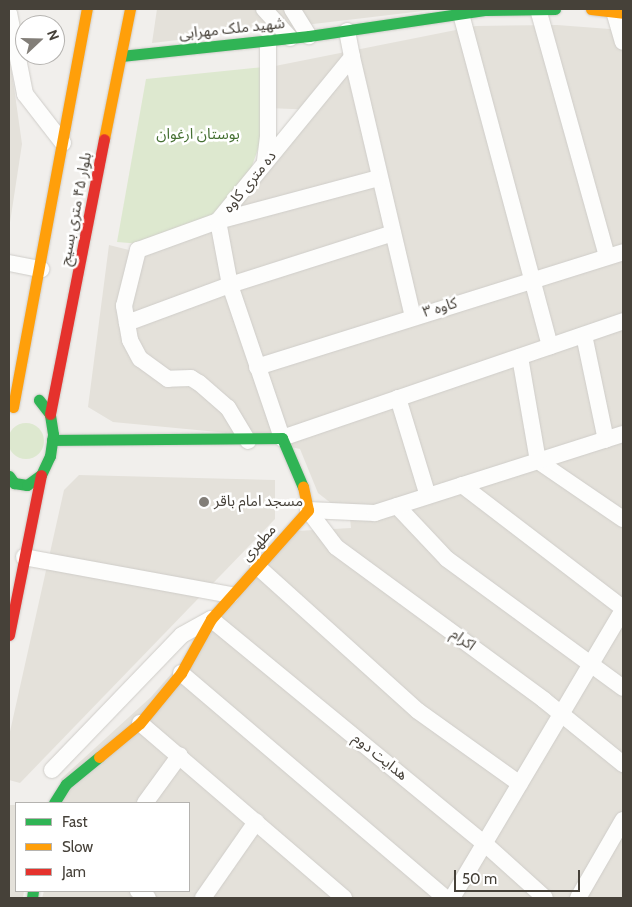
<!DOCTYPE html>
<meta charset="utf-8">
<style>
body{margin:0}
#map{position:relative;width:632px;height:907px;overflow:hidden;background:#f1efec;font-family:Cabin,"Noto Sans Arabic",sans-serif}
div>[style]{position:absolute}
.residential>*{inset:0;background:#e4e1da}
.green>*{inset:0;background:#dde8cf}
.round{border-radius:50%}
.roads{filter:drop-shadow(0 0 1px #cfcdc9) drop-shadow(0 0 1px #cfcdc9)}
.street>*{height:16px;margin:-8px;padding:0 8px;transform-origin:8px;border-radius:8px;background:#fdfdfc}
.fast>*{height:11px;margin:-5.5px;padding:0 5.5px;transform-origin:5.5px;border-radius:5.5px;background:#30b455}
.slow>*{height:11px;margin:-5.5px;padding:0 5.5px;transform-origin:5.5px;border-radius:5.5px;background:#ff9f0a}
.jam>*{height:11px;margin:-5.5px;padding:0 5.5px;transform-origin:5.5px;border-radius:5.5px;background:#e5322d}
.dots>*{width:14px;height:14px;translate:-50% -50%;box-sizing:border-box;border:2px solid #fff;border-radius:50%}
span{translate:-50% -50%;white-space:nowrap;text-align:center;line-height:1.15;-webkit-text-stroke:5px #fff;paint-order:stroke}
.street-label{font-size:15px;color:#464139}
.park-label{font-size:15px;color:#467033}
.poi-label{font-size:15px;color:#464139}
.left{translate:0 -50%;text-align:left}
.frame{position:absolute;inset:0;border:10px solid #464139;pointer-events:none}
.legend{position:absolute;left:15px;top:802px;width:175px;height:90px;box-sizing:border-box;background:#fff;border:1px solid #b5b3b0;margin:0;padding:6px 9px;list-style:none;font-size:15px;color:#464139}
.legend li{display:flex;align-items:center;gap:10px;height:25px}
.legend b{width:25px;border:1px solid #b5b3b0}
.north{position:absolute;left:15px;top:15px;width:50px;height:50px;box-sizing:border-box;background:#fff;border:1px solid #b5b3b0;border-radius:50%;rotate:69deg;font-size:14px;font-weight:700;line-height:20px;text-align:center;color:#464139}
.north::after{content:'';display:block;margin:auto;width:18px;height:22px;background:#827e78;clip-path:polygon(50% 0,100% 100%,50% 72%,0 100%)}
.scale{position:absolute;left:454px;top:870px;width:126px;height:22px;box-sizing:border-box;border:2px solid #464139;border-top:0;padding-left:6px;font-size:15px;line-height:18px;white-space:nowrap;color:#464139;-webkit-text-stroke:4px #fff;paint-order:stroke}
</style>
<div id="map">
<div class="residential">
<i style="clip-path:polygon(157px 9px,440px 9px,152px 43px)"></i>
<i style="clip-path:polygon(557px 25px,623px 30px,623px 898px,42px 898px,44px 891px,189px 891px,189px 803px,58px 803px,61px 779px,151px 697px,297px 531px,351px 528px,350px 518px,318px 493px,300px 449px,228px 433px,113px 422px,88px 407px,109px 245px,145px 254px,206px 233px,316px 110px,268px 108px,275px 66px,476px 26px)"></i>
<i style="clip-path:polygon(9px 52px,22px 144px,9px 229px)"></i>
<i style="clip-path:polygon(79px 475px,275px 480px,275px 519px,20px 783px,9px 780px,9px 736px,64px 490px)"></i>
<i style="clip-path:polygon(9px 805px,16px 805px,16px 891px,24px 891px,23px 898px,9px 898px)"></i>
</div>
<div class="green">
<i style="clip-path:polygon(264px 67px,261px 140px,249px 175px,218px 212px,190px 228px,142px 244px,117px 242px,146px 79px)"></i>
<i class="round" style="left:8px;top:423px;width:36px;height:36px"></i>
</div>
<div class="roads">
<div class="street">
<i style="left:264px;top:9px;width:39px;rotate:48deg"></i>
<i style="left:292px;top:9px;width:32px;rotate:58deg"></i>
<i style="left:538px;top:9px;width:256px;rotate:74.4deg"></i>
<i style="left:614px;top:11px;width:32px;rotate:74deg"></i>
<i style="left:9px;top:13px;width:83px;rotate:78.8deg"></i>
<i style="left:25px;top:94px;width:62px;rotate:52.2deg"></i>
<i style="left:461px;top:14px;width:344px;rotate:75deg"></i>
<i style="left:347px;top:31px;width:26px;rotate:79deg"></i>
<i style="left:352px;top:57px;width:212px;rotate:129.3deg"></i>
<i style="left:218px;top:221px;width:65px;rotate:79.4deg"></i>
<i style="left:230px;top:285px;width:162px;rotate:71.2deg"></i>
<i style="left:282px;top:438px;width:361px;rotate:-18.9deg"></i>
<i style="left:352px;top:57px;width:267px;rotate:76.8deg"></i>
<i style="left:265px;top:161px;width:24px;rotate:-83deg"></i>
<i style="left:268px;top:137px;width:96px;rotate:-90deg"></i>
<i style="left:9px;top:263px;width:33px;rotate:11deg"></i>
<i style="left:127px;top:323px;width:110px;rotate:-20.3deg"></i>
<i style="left:230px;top:285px;width:171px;rotate:-17.7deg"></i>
<i style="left:584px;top:335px;width:107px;rotate:78.2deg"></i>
<i style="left:520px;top:357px;width:106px;rotate:80.2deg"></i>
<i style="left:538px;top:461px;width:103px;rotate:34.3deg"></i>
<i style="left:257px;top:367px;width:384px;rotate:-17.4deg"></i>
<i style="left:398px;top:398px;width:102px;rotate:73deg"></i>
<i style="left:248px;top:441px;width:39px;rotate:-121deg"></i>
<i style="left:228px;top:408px;width:38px;rotate:-139deg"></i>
<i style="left:199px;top:383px;width:9px;rotate:-148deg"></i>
<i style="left:191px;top:378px;width:23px;rotate:178deg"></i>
<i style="left:168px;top:379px;width:34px;rotate:-144deg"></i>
<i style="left:140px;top:359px;width:21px;rotate:-118deg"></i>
<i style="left:130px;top:340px;width:35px;rotate:-100deg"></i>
<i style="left:124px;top:306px;width:58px;rotate:-76deg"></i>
<i style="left:138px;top:250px;width:85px;rotate:-19.9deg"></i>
<i style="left:218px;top:221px;width:167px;rotate:-15deg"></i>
<i style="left:462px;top:485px;width:203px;rotate:37.4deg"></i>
<i style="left:397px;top:506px;width:73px;rotate:46.7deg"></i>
<i style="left:447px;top:559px;width:218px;rotate:36.2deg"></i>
<i style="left:308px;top:510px;width:46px;rotate:52.9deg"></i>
<i style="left:336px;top:547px;width:258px;rotate:36.3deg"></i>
<i style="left:544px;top:700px;width:102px;rotate:39deg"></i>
<i style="left:308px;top:510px;width:67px;rotate:2.6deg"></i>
<i style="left:375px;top:513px;width:260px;rotate:-17.7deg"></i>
<i style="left:24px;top:557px;width:210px;rotate:10.4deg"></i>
<i style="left:258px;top:567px;width:215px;rotate:42deg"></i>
<i style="left:418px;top:711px;width:125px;rotate:35.6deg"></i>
<i style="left:181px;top:673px;width:347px;rotate:40.4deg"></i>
<i style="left:140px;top:723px;width:269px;rotate:40.6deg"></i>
<i style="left:52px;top:770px;width:187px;rotate:-46.1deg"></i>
<i style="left:182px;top:635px;width:33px;rotate:-29deg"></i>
<i style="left:211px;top:619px;width:353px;rotate:39.4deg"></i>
<i style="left:484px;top:843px;width:82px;rotate:42deg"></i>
<i style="left:145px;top:803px;width:59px;rotate:-53.9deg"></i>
<i style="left:138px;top:891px;width:12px;rotate:35deg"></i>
<i style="left:203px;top:898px;width:93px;rotate:-55.1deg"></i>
<i style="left:452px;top:898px;width:335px;rotate:-59.3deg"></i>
<i style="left:578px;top:898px;width:90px;rotate:-60deg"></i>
</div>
<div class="fast">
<i style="left:121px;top:56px;width:189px;rotate:-6.1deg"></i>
<i style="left:309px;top:36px;width:179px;rotate:-8.4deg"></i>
<i style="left:486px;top:10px;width:69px;rotate:-0.8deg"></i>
<i style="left:52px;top:440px;width:230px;rotate:-0.5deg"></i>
<i style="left:282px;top:438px;width:53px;rotate:66.8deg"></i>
<i style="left:9px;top:476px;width:9px;rotate:54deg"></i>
<i style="left:14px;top:483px;width:13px;rotate:9deg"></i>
<i style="left:27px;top:485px;width:17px;rotate:-36deg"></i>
<i style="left:41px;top:475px;width:21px;rotate:-65deg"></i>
<i style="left:50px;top:456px;width:22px;rotate:-82deg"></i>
<i style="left:53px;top:434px;width:20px;rotate:-99deg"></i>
<i style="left:50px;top:414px;width:18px;rotate:-128deg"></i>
<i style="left:54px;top:803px;width:22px;rotate:-58deg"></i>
<i style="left:66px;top:784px;width:43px;rotate:-39.3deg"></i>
<i style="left:32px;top:898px;width:7px;rotate:-82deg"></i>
</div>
<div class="slow">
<i style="left:591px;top:9px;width:32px;rotate:7deg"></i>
<i style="left:104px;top:139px;width:133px;rotate:-78.7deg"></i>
<i style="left:13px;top:407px;width:405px;rotate:-79.5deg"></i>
<i style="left:99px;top:757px;width:53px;rotate:-39.7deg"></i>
<i style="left:140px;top:723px;width:65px;rotate:-50.6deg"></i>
<i style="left:181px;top:673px;width:62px;rotate:-60.9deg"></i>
<i style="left:211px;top:619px;width:146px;rotate:-48.3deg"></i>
<i style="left:308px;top:510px;width:24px;rotate:-102deg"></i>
</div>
<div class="jam">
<i style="left:50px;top:414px;width:280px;rotate:-78.9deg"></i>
<i style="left:9px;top:635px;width:163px;rotate:-78.7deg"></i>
</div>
</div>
<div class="dots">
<i style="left:204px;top:502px;background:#827e78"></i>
</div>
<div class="street-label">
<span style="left:232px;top:29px;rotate:-6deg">شهید ملک مهرابی</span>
<span style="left:250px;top:182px;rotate:-51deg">ده متری کاوه</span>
<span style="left:76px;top:209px;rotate:-79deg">بلوار ۴۵ متری بسیج</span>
<span style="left:440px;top:308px;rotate:-17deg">کاوه ۳</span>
<span style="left:259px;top:543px;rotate:-48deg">مطهری</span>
<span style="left:463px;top:640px;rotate:36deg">اکرام</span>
<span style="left:380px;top:757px;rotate:39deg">هدایت دوم</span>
</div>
<div class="park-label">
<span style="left:198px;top:135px">بوستان ارغوان</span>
</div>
<div class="poi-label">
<span class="left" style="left:214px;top:502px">مسجد امام باقر</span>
</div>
<div class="frame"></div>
<ul class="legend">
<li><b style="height:6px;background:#30b455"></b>Fast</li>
<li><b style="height:6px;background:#ff9f0a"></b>Slow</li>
<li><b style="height:6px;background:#e5322d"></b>Jam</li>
</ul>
<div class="north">N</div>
<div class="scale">50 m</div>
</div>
